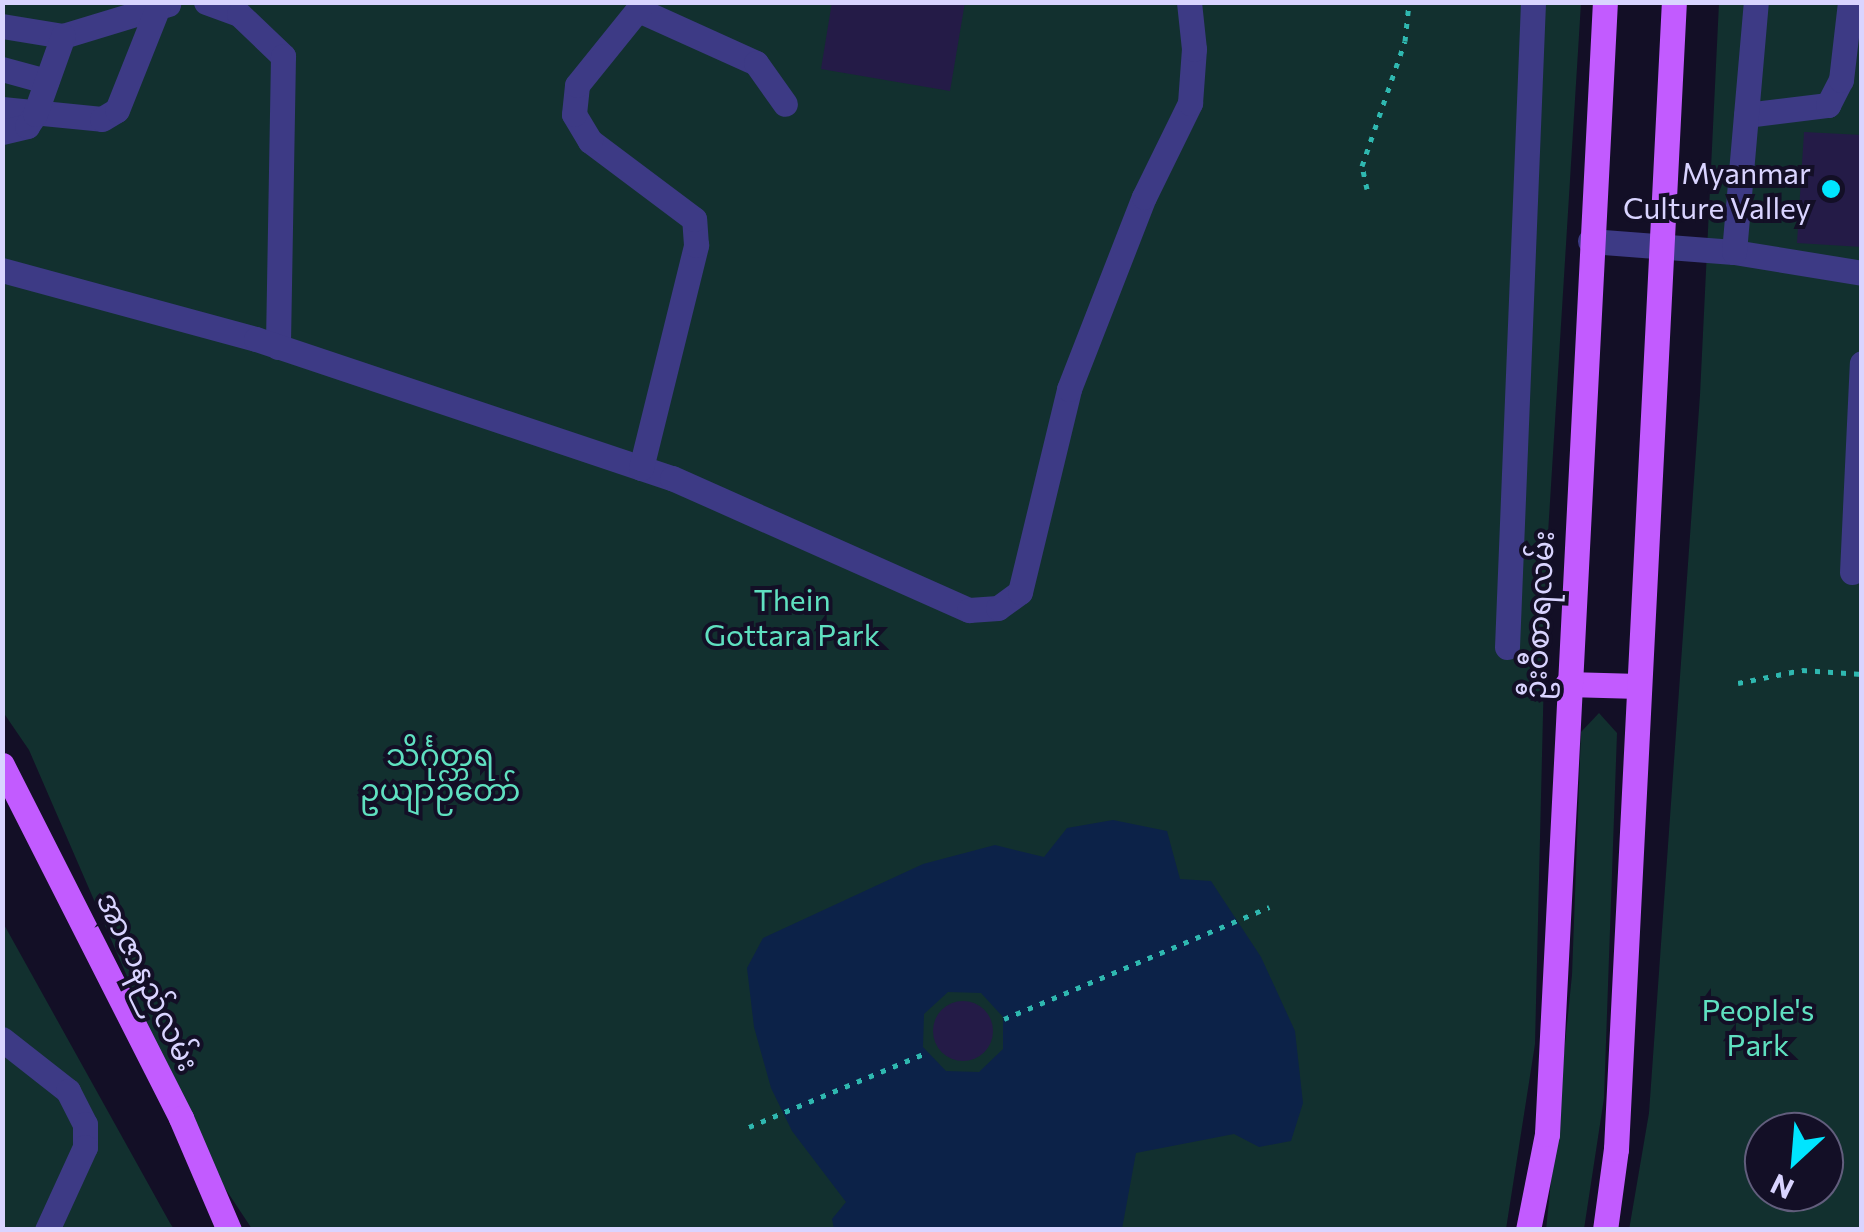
<!DOCTYPE html>
<meta charset="utf-8">
<style>
body{margin:0}
#map{position:relative;width:1864px;height:1232px;overflow:hidden;background:#130f26;font-family:Commissioner,"Noto Sans Myanmar",sans-serif}
div>[style]{position:absolute}
.green>*{inset:0;background:#12302f}
.water>*{inset:0;background:#0c2248}
.building>*{inset:0;background:#241b47}
.round{border-radius:50%}
.path>*{height:5px;margin-top:-2.5px;transform-origin:0;background:repeating-linear-gradient(90deg,#2fb8b0 0 5px,transparent 0 13px)}
.minor>*{height:25px;margin:-12.5px;padding:0 12.5px;transform-origin:12.5px;border-radius:12.5px;background:#3d3a85}
.major>*{height:25px;margin:-12.5px;padding:0 12.5px;transform-origin:12.5px;border-radius:12.5px;background:#c25bff}
.dots>*{width:28px;height:28px;translate:-50% -50%;box-sizing:border-box;border:5px solid #130f26;border-radius:50%}
span{translate:-50% -50%;white-space:nowrap;text-align:center;line-height:1.15;-webkit-text-stroke:8px #130f26;paint-order:stroke}
.poi-label{font-size:30px;color:#d9d4ff}
.right{translate:-100% -50%;text-align:right}
.park-label{font-size:30px;color:#5fe0c0}
.street-label{font-size:30px;color:#d9d4ff}
.frame{position:absolute;inset:0;border:5px solid #d9d4ff;pointer-events:none}
.north{position:absolute;left:1744px;top:1112px;width:100px;height:100px;box-sizing:border-box;background:#130f26;border:2px solid #625e7d;border-radius:50%;rotate:206deg;font-size:28px;font-weight:700;line-height:40px;text-align:center;color:#d9d4ff}
.north::after{content:'';display:block;margin:auto;width:35px;height:45px;background:#00e5ff;clip-path:polygon(50% 0,100% 100%,50% 72%,0 100%)}
</style>
<div id="map">
<div class="green">
<i style="clip-path:polygon(2px 3px,1581px 3px,1547px 550px,1535px 1044px,1506px 1229px,252px 1229px,207px 1161px,29px 750px,3px 712px)"></i>
<i style="clip-path:polygon(evenodd,1719px 3px,1861px 3px,1861px 1229px,1629px 1230px,1649px 1113px,1700px 395px,1719px 3px,1764px 1132px,1824px 1132px,1824px 1192px,1764px 1192px,1764px 1132px)"></i>
<i style="clip-path:polygon(1599px 713px,1617px 733px,1604px 1098px,1584px 1229px,1546px 1230px,1572px 975px,1581px 732px)"></i>
<i style="clip-path:polygon(2px 921px,170px 1223px,174px 1229px,3px 1229px)"></i>
</div>
<div class="water">
<i style="clip-path:polygon(evenodd,1113px 820px,1167px 831px,1180px 879px,1211px 881px,1261px 957px,1295px 1031px,1303px 1103px,1291px 1141px,1259px 1147px,1234px 1134px,1136px 1153px,1122px 1229px,834px 1229px,832px 1219px,846px 1202px,792px 1131px,771px 1088px,754px 1027px,747px 968px,763px 938px,923px 864px,995px 845px,1044px 857px,1067px 828px,1113px 820px,948px 992px,981px 993px,1003px 1017px,1003px 1049px,979px 1072px,946px 1071px,923px 1047px,924px 1014px,948px 992px)"></i>
</div>
<div class="building">
<i style="clip-path:polygon(832px 2px,965px 2px,950px 91px,821px 69px)"></i>
<i style="clip-path:polygon(1804px 132px,1862px 135px,1862px 247px,1797px 243px)"></i>
<i class="round" style="left:933px;top:1001px;width:60px;height:60px"></i>
</div>
<div class="path">
<i style="left:1367px;top:189px;width:24px;rotate:-102deg"></i>
<i style="left:1362px;top:166px;width:132px;rotate:-71deg"></i>
<i style="left:1405px;top:41px;width:39px;rotate:-84deg"></i>
<i style="left:1738px;top:683px;width:65px;rotate:-11.5deg"></i>
<i style="left:1802px;top:670px;width:60px;rotate:3.8deg"></i>
<i style="left:1004px;top:1019px;width:288px;rotate:-22.9deg"></i>
<i style="left:749px;top:1127px;width:194px;rotate:-22.7deg"></i>
</div>
<div class="minor">
<i style="left:206px;top:2px;width:35px;rotate:20deg"></i>
<i style="left:239px;top:14px;width:61px;rotate:43.7deg"></i>
<i style="left:283px;top:56px;width:291px;rotate:91deg"></i>
<i style="left:641px;top:11px;width:126px;rotate:24.3deg"></i>
<i style="left:756px;top:63px;width:50px;rotate:54.7deg"></i>
<i style="left:2px;top:26px;width:62px;rotate:9.3deg"></i>
<i style="left:63px;top:36px;width:110px;rotate:-16.9deg"></i>
<i style="left:2px;top:69px;width:46px;rotate:15.3deg"></i>
<i style="left:2px;top:109px;width:100px;rotate:5.7deg"></i>
<i style="left:102px;top:119px;width:17px;rotate:-31deg"></i>
<i style="left:117px;top:110px;width:111px;rotate:-68.3deg"></i>
<i style="left:1746px;top:115px;width:83px;rotate:-7deg"></i>
<i style="left:1828px;top:105px;width:28px;rotate:-63deg"></i>
<i style="left:1841px;top:80px;width:79px;rotate:-83.4deg"></i>
<i style="left:2px;top:132px;width:26px;rotate:-13deg"></i>
<i style="left:27px;top:126px;width:14px;rotate:-56deg"></i>
<i style="left:35px;top:114px;width:83px;rotate:-70.3deg"></i>
<i style="left:1590px;top:241px;width:144px;rotate:4.4deg"></i>
<i style="left:1734px;top:252px;width:130px;rotate:9.3deg"></i>
<i style="left:1734px;top:252px;width:251px;rotate:-85deg"></i>
<i style="left:2px;top:270px;width:263px;rotate:15.2deg"></i>
<i style="left:256px;top:339px;width:439px;rotate:18.5deg"></i>
<i style="left:672px;top:478px;width:325px;rotate:24deg"></i>
<i style="left:969px;top:610px;width:29px;rotate:-4deg"></i>
<i style="left:998px;top:608px;width:27px;rotate:-36deg"></i>
<i style="left:1020px;top:592px;width:209px;rotate:-76.4deg"></i>
<i style="left:1069px;top:389px;width:206px;rotate:-68.7deg"></i>
<i style="left:1144px;top:197px;width:105px;rotate:-63.9deg"></i>
<i style="left:1190px;top:103px;width:54px;rotate:-85.8deg"></i>
<i style="left:1194px;top:49px;width:47px;rotate:-96.1deg"></i>
<i style="left:641px;top:468px;width:230px;rotate:-76.1deg"></i>
<i style="left:696px;top:245px;width:26px;rotate:-94deg"></i>
<i style="left:694px;top:219px;width:130px;rotate:-143.1deg"></i>
<i style="left:590px;top:141px;width:31px;rotate:-121deg"></i>
<i style="left:574px;top:114px;width:29px;rotate:-84deg"></i>
<i style="left:577px;top:85px;width:107px;rotate:-51.1deg"></i>
<i style="left:1852px;top:572px;width:209px;rotate:-87.3deg"></i>
<i style="left:1507px;top:647px;width:646px;rotate:-87.69deg"></i>
<i style="left:2px;top:1039px;width:84px;rotate:38.2deg"></i>
<i style="left:68px;top:1091px;width:37px;rotate:63deg"></i>
<i style="left:85px;top:1124px;width:23px;rotate:90deg"></i>
<i style="left:85px;top:1147px;width:91px;rotate:114.6deg"></i>
</div>
<div class="major">
<i style="left:1567px;top:684px;width:72px;rotate:1.6deg"></i>
<i style="left:2px;top:765px;width:396px;rotate:63.1deg"></i>
<i style="left:181px;top:1118px;width:122px;rotate:66.8deg"></i>
<i style="left:1528px;top:1230px;width:98px;rotate:-78.8deg"></i>
<i style="left:1547px;top:1134px;width:1133px;rotate:-87.07deg"></i>
<i style="left:1605px;top:1230px;width:82px;rotate:-82.3deg"></i>
<i style="left:1616px;top:1149px;width:1148px;rotate:-87.11deg"></i>
</div>
<div class="dots">
<i style="left:1831px;top:189px;background:#00e5ff"></i>
</div>
<div class="poi-label">
<span class="right" style="left:1811px;top:189px">Myanmar<br>Culture Valley</span>
</div>
<div class="park-label">
<span style="left:792px;top:616px">Thein<br>Gottara Park</span>
<span style="left:440px;top:771px">သိင်္ဂုတ္တရ<br>ဥယျာဉ်တော်</span>
<span style="left:1758px;top:1026px">People's<br>Park</span>
</div>
<div class="street-label">
<span style="left:1538px;top:615px;rotate:-87deg">ဦးဝီစာရလမ်း</span>
<span style="left:149px;top:981px;rotate:64deg">အာဇာနည်လမ်း</span>
</div>
<div class="frame"></div>
<div class="north">N</div>
</div>
